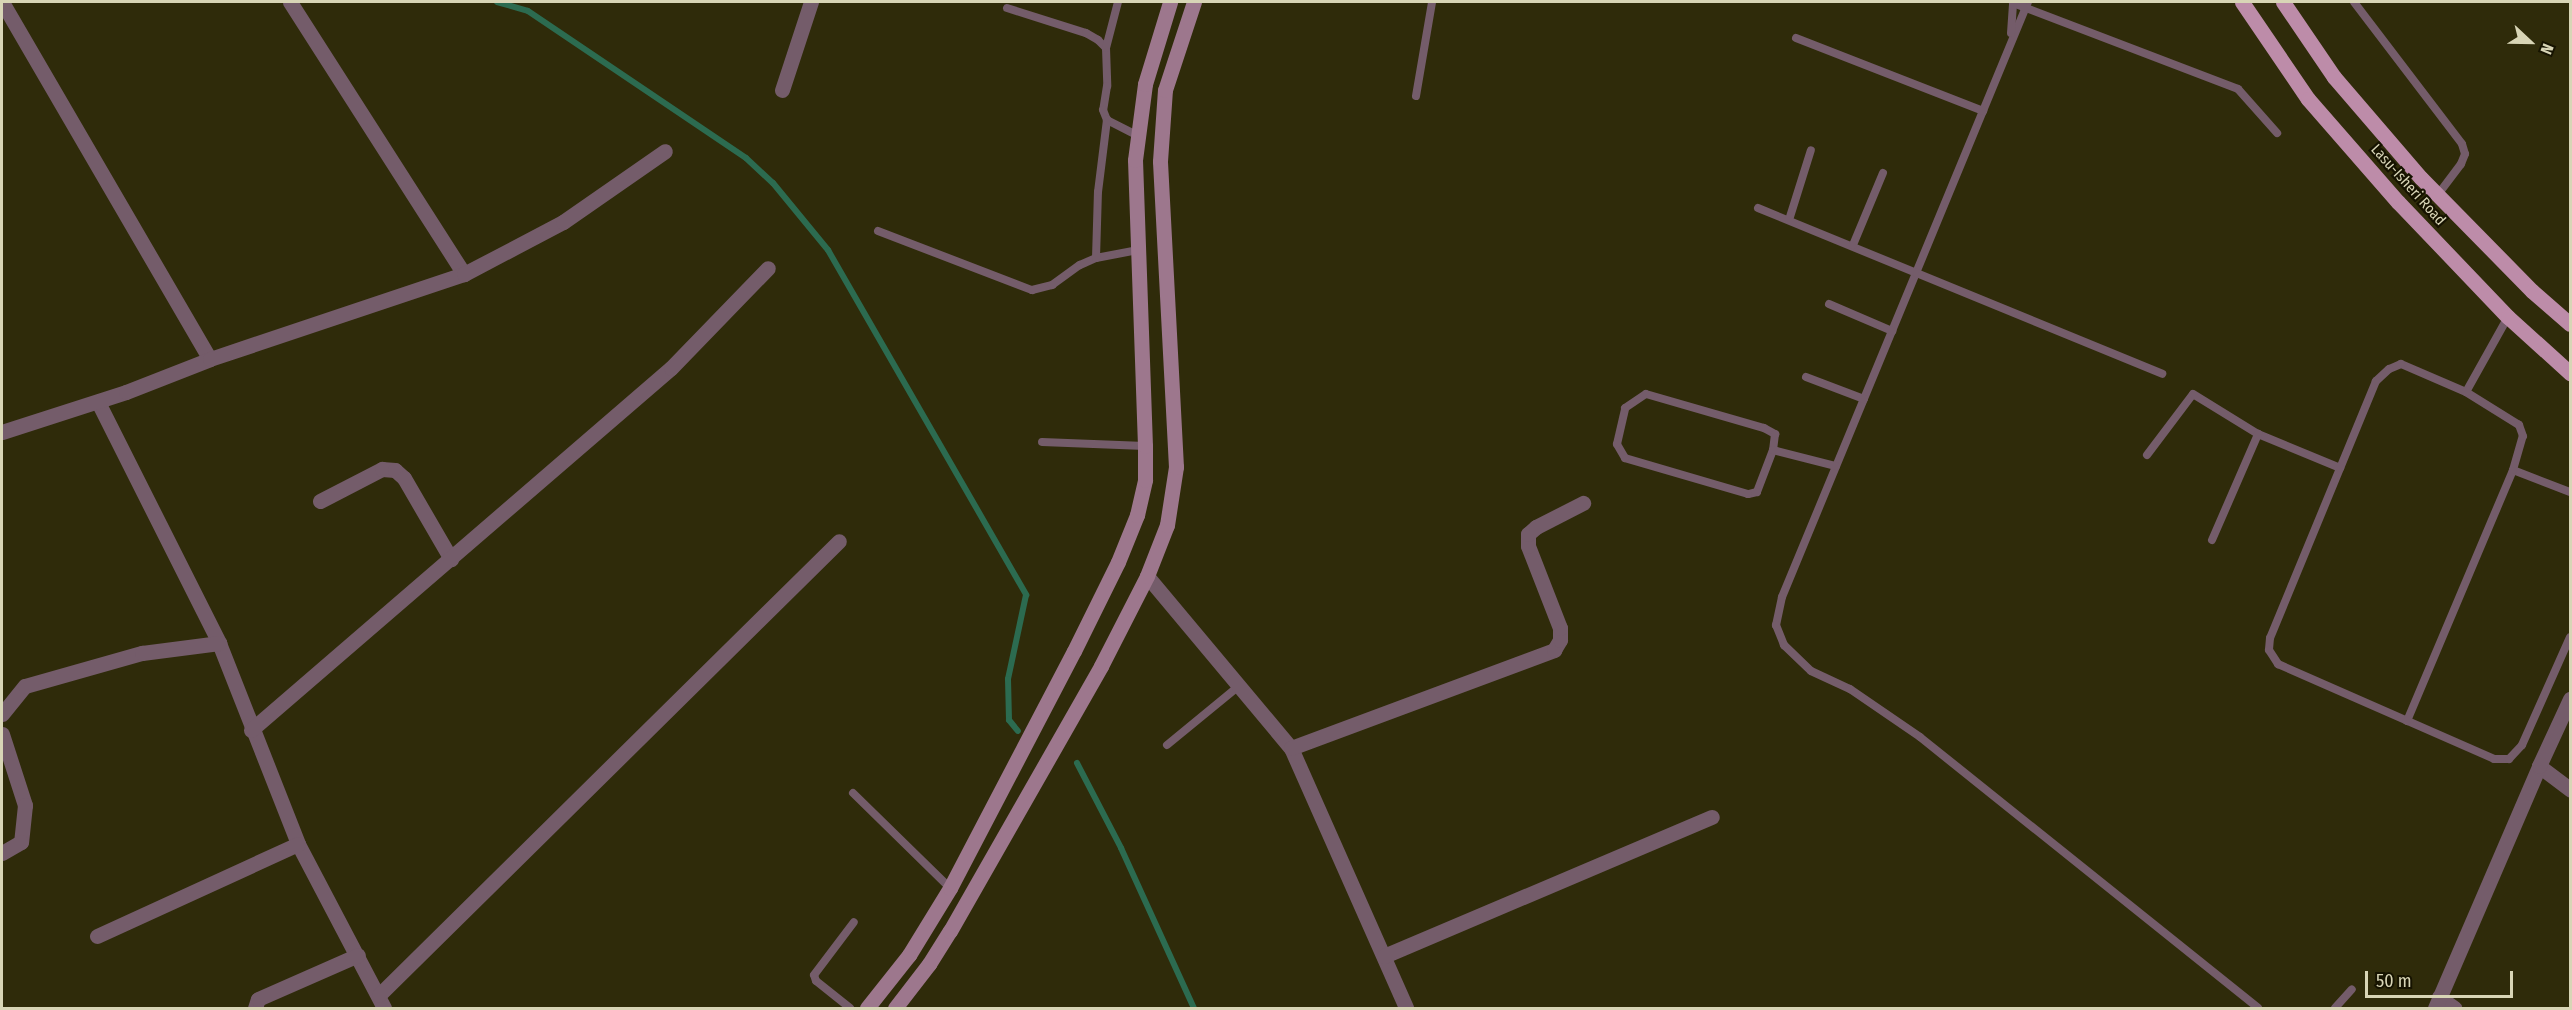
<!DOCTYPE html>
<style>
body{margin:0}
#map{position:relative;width:2572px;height:1010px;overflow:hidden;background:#2f2b0a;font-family:"Fira Sans Condensed",sans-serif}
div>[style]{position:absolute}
.stream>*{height:6px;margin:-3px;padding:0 3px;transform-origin:3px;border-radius:3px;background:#2c6b50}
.lane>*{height:8px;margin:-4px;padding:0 4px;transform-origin:4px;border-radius:4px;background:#745c6a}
.street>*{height:15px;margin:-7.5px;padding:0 7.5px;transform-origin:7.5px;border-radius:7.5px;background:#745c6a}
.secondary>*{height:15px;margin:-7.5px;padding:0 7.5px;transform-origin:7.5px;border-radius:7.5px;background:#9d778d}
.primary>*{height:15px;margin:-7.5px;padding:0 7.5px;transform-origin:7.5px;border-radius:7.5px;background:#bd8ca9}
span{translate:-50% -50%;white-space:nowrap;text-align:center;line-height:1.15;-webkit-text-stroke:4.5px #161300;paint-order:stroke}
.street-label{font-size:15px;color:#d8d5b6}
.frame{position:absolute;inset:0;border:3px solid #d8d5b6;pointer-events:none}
.north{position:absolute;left:2500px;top:12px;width:60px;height:60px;-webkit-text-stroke:4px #161300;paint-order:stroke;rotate:112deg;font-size:16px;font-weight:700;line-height:24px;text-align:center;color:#d8d5b6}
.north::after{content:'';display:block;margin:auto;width:21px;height:27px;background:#d8d5b6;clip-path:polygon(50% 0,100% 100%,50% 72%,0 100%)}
.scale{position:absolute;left:2365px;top:971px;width:148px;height:27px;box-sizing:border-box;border:3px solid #d8d5b6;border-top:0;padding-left:8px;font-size:18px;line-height:21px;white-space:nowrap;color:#d8d5b6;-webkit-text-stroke:4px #161300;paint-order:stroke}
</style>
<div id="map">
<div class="stream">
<i style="left:497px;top:2px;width:32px;rotate:16deg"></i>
<i style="left:528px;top:11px;width:263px;rotate:34deg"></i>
<i style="left:746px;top:158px;width:37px;rotate:43deg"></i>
<i style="left:773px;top:183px;width:87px;rotate:50.6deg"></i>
<i style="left:828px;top:250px;width:398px;rotate:60.1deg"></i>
<i style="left:1026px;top:595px;width:86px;rotate:102.1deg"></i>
<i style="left:1008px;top:679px;width:41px;rotate:88.6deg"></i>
<i style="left:1009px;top:720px;width:14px;rotate:51deg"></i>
<i style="left:1077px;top:763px;width:96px;rotate:62.6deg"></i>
<i style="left:1121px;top:848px;width:176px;rotate:65.5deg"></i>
</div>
<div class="lane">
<i style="left:2028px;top:2px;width:644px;rotate:112.46deg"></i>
<i style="left:1782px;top:597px;width:29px;rotate:102deg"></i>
<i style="left:1776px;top:625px;width:22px;rotate:68deg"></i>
<i style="left:1784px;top:645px;width:37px;rotate:44deg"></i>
<i style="left:1811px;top:671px;width:43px;rotate:24.8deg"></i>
<i style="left:1850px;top:689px;width:85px;rotate:34.4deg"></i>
<i style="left:1920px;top:737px;width:433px;rotate:38.7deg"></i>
<i style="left:2354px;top:2px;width:178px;rotate:52.7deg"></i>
<i style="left:2462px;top:144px;width:10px;rotate:73deg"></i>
<i style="left:2465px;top:154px;width:11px;rotate:112deg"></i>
<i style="left:2461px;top:164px;width:39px;rotate:127deg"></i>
<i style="left:2013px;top:3px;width:241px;rotate:20.9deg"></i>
<i style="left:2238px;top:89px;width:59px;rotate:48.4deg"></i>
<i style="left:1007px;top:8px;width:83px;rotate:17.6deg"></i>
<i style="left:1086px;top:33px;width:14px;rotate:30deg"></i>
<i style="left:1098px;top:40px;width:11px;rotate:45deg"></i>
<i style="left:1106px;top:48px;width:38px;rotate:88deg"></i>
<i style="left:1107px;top:86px;width:24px;rotate:99deg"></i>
<i style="left:1103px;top:110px;width:11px;rotate:68deg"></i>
<i style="left:1107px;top:120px;width:35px;rotate:27deg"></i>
<i style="left:2011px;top:33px;width:31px;rotate:-86deg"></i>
<i style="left:1796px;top:38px;width:201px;rotate:21.3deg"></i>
<i style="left:1106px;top:48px;width:48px;rotate:-75.4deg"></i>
<i style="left:1416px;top:96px;width:95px;rotate:-80.3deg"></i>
<i style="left:1758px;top:208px;width:437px;rotate:22.3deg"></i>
<i style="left:1789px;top:220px;width:73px;rotate:-72.6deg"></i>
<i style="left:878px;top:231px;width:165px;rotate:21deg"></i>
<i style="left:1032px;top:290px;width:21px;rotate:-14deg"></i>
<i style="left:1052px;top:285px;width:34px;rotate:-36deg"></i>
<i style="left:1080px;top:265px;width:17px;rotate:-24deg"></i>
<i style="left:1096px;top:258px;width:43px;rotate:-10.8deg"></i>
<i style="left:1853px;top:245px;width:78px;rotate:-67.4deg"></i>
<i style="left:1096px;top:258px;width:66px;rotate:-88.3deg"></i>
<i style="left:1098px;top:192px;width:73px;rotate:-82.9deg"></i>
<i style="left:1829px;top:304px;width:69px;rotate:23.2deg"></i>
<i style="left:1806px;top:377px;width:62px;rotate:20.8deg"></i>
<i style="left:2466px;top:392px;width:71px;rotate:-156.7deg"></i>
<i style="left:2401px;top:364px;width:13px;rotate:157deg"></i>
<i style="left:2389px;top:369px;width:18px;rotate:137deg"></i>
<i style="left:2376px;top:381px;width:278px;rotate:112.4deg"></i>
<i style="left:2270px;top:638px;width:12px;rotate:95deg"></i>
<i style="left:2269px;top:650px;width:17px;rotate:57deg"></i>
<i style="left:2278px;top:664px;width:236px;rotate:23.7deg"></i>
<i style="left:2494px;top:759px;width:15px"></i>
<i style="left:2509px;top:759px;width:19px;rotate:-47deg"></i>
<i style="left:2522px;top:745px;width:118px;rotate:-66deg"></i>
<i style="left:1042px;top:442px;width:103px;rotate:2.2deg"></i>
<i style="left:1773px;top:450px;width:45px;rotate:110.9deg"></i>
<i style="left:1757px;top:492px;width:9px;rotate:167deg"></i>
<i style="left:1748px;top:494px;width:128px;rotate:-163.7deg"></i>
<i style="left:1625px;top:458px;width:16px;rotate:-120deg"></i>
<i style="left:1617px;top:444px;width:37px;rotate:-77deg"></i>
<i style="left:1625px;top:408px;width:25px;rotate:-34deg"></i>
<i style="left:1646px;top:394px;width:123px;rotate:16.1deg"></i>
<i style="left:1764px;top:428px;width:13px;rotate:29deg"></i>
<i style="left:1775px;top:434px;width:16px;rotate:97deg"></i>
<i style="left:1773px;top:450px;width:65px;rotate:14.3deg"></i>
<i style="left:2147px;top:455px;width:76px;rotate:-53deg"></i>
<i style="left:2193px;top:394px;width:76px;rotate:31.6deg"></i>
<i style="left:2258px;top:434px;width:89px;rotate:22.5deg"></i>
<i style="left:2513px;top:470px;width:61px;rotate:21.1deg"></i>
<i style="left:2212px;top:540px;width:116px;rotate:-66.5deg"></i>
<i style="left:2407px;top:721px;width:272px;rotate:-67.1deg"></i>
<i style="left:2513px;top:470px;width:35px;rotate:-74deg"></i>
<i style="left:2523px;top:436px;width:12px;rotate:-110deg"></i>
<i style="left:2519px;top:425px;width:62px;rotate:-148.1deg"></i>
<i style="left:2466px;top:392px;width:86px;rotate:-60.8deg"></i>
<i style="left:1167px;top:745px;width:94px;rotate:-39.4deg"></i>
<i style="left:853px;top:793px;width:136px;rotate:44.4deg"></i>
<i style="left:850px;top:1008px;width:43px;rotate:-141.5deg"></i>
<i style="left:816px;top:981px;width:6px;rotate:-108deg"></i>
<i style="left:814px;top:975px;width:66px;rotate:-53deg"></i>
<i style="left:2335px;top:1008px;width:25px;rotate:-48deg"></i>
</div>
<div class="street">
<i style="left:2px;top:2px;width:413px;rotate:59.8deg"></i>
<i style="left:290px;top:2px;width:323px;rotate:57.4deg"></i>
<i style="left:782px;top:90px;width:93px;rotate:-71.8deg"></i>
<i style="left:98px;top:402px;width:270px;rotate:63.3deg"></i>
<i style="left:219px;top:643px;width:216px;rotate:68.5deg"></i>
<i style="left:298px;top:844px;width:185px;rotate:62.3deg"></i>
<i style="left:2px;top:432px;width:130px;rotate:-17.9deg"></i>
<i style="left:126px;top:392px;width:90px;rotate:-21.4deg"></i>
<i style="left:210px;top:359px;width:268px;rotate:-18.5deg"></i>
<i style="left:464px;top:274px;width:112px;rotate:-27.7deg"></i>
<i style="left:563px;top:222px;width:124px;rotate:-34.8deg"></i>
<i style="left:320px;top:501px;width:70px;rotate:-27.3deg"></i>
<i style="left:382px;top:469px;width:13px;rotate:4deg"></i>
<i style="left:395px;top:470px;width:12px;rotate:42deg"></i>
<i style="left:404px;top:478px;width:94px;rotate:59.9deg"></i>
<i style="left:1147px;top:576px;width:224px;rotate:50.1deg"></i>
<i style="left:1291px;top:748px;width:284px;rotate:66.1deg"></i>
<i style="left:2px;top:714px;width:36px;rotate:-51deg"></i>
<i style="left:25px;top:686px;width:122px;rotate:-15.8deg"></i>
<i style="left:142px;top:653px;width:78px;rotate:-7.4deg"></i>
<i style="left:251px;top:730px;width:554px;rotate:-40.76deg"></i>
<i style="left:671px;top:368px;width:139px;rotate:-45.9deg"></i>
<i style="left:2px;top:734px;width:75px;rotate:72.1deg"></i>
<i style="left:25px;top:805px;width:37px;rotate:96deg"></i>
<i style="left:21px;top:842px;width:22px;rotate:150deg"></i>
<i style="left:1291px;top:748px;width:281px;rotate:-20.4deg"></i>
<i style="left:1554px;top:650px;width:12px;rotate:-59deg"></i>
<i style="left:1560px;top:640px;width:12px;rotate:-90deg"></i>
<i style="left:1560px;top:628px;width:88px;rotate:-111.3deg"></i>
<i style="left:1528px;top:546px;width:12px;rotate:-90deg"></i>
<i style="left:1528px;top:534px;width:11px;rotate:-41deg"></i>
<i style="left:1536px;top:527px;width:53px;rotate:-27.1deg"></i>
<i style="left:2539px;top:766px;width:39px;rotate:37deg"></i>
<i style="left:97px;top:936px;width:221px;rotate:-24.6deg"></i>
<i style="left:1384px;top:956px;width:356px;rotate:-23deg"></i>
<i style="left:379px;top:995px;width:646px;rotate:-44.62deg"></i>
<i style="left:2439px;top:997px;width:19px;rotate:36deg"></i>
<i style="left:255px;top:1008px;width:9px;rotate:-72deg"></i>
<i style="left:258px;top:999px;width:109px;rotate:-23.7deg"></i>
<i style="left:2435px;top:1008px;width:263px;rotate:-66.7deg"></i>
<i style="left:2539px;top:766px;width:74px;rotate:-65.2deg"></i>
</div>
<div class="secondary">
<i style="left:867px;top:1008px;width:68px;rotate:-51.6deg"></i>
<i style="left:909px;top:955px;width:79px;rotate:-58.5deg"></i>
<i style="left:950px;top:888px;width:267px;rotate:-62.4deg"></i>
<i style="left:1074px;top:651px;width:99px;rotate:-63.7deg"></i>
<i style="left:1118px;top:562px;width:51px;rotate:-68deg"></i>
<i style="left:1137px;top:515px;width:36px;rotate:-77deg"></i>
<i style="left:1145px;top:480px;width:34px;rotate:-90deg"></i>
<i style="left:1145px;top:446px;width:286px;rotate:-92deg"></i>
<i style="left:1135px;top:160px;width:77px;rotate:-82.5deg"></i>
<i style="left:1145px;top:84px;width:86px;rotate:-73deg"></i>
<i style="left:895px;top:1008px;width:56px;rotate:-52.3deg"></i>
<i style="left:929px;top:964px;width:39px;rotate:-58deg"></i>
<i style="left:950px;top:931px;width:305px;rotate:-60.3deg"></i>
<i style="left:1101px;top:666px;width:101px;rotate:-62.9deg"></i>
<i style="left:1147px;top:576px;width:55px;rotate:-68.6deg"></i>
<i style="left:1167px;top:525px;width:59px;rotate:-81.2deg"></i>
<i style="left:1176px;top:467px;width:306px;rotate:-93deg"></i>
<i style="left:1160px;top:161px;width:71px;rotate:-86deg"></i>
<i style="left:1165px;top:90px;width:93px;rotate:-71.8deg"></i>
</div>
<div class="primary">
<i style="left:2242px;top:2px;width:117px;rotate:55.8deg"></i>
<i style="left:2308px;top:99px;width:137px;rotate:48.9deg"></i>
<i style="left:2398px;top:202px;width:159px;rotate:46.3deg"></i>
<i style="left:2508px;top:317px;width:84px;rotate:42.1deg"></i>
<i style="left:2283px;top:2px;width:91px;rotate:55.8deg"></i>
<i style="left:2334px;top:77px;width:133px;rotate:49.3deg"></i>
<i style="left:2421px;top:178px;width:158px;rotate:45.5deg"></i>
<i style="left:2532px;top:291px;width:50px;rotate:41deg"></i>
</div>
<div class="street-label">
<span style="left:2408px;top:185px;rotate:48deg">Lasu-Isheri Road</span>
</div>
<div class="frame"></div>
<div class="north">N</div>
<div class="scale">50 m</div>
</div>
